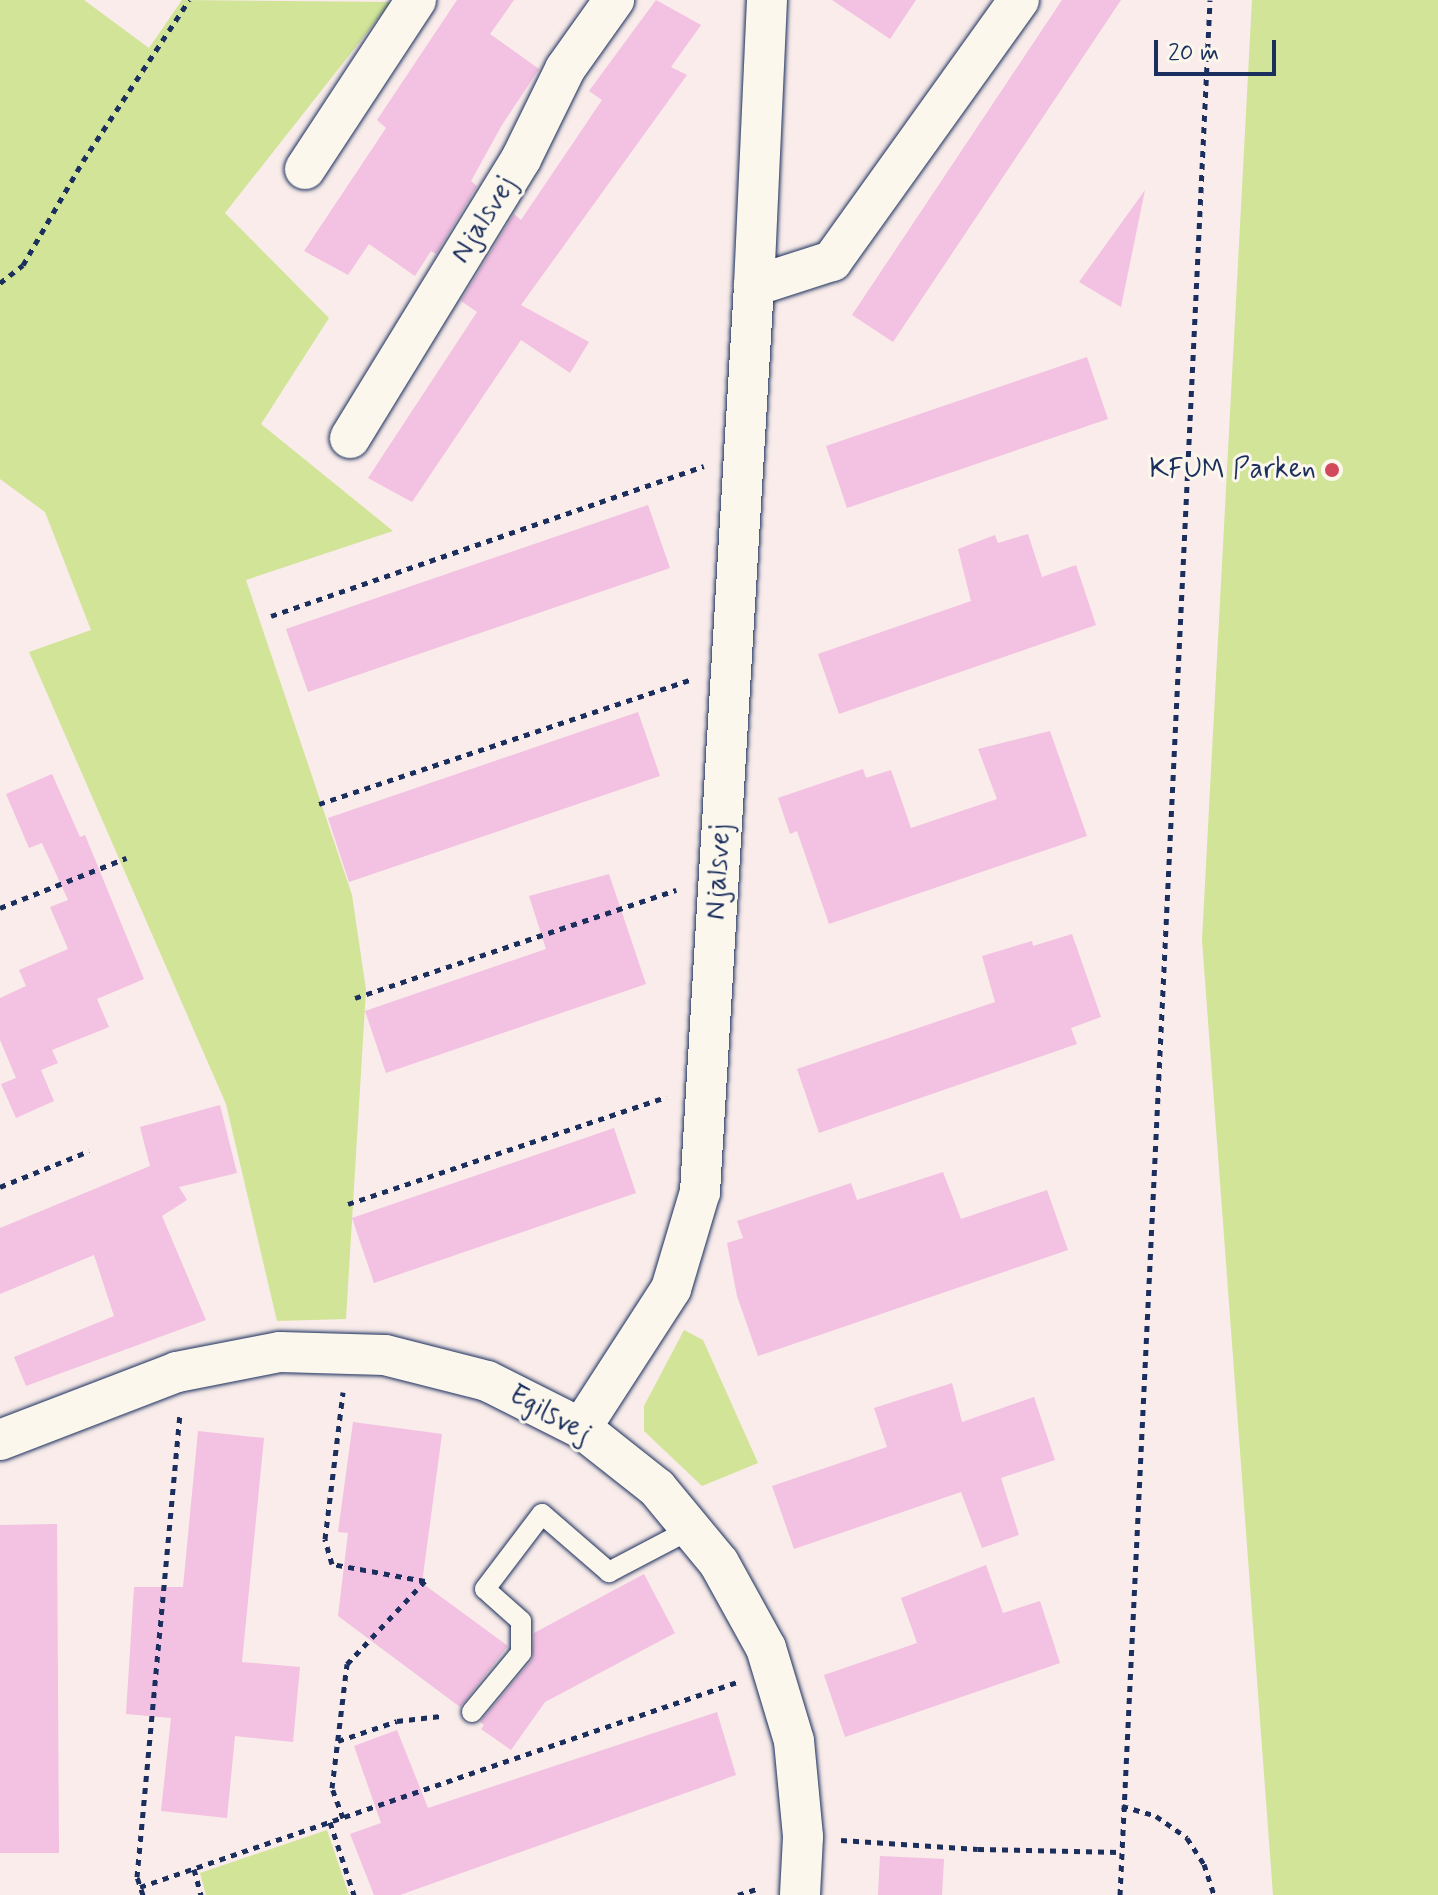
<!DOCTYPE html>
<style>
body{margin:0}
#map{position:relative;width:1438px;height:1895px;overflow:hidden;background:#f9ecea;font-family:Mynerve,sans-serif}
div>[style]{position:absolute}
.green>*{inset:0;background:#d1e498}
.building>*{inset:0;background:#f3c1e1}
.path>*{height:5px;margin-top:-2.5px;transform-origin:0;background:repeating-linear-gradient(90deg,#1b2f5e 0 6px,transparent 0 12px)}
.roads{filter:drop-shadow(0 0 2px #1b2f5e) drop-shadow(0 0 2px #1b2f5e)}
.service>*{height:20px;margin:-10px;padding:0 10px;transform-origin:10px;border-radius:10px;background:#fbf7ec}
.minor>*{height:40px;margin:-20px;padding:0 20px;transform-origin:20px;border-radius:20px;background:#fbf7ec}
.dots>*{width:22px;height:22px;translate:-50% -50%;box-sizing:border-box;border:4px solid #fbf7ec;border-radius:50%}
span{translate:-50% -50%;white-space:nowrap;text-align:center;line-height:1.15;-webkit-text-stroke:6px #fbf7ec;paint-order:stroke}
.street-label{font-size:28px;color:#1b2f5e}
.poi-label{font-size:28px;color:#1b2f5e}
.right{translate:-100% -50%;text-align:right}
.scale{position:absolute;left:1154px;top:40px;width:122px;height:36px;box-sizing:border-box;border:4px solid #1b2f5e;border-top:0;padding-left:10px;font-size:24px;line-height:28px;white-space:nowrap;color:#1b2f5e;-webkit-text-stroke:6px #fbf7ec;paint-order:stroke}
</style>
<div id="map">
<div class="green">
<i style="clip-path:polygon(0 0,84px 0,149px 48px,182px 0,391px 2px,225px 213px,329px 318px,261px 424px,393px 531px,246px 580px,352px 895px,366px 990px,346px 1319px,277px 1321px,226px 1104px,29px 652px,91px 630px,45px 512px,0 479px)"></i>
<i style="clip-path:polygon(1252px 0,1438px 0,1438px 1895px,1273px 1895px,1202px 940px)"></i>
<i style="clip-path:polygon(684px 1330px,703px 1340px,758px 1463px,702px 1486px,644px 1431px,644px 1406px)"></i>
<i style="clip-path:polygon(327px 1830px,349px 1895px,206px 1895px,200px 1873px)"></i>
</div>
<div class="building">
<i style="clip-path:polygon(457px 0,514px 0,490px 34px,539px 69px,502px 125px,471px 181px,477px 186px,436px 254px,431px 251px,415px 276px,369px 244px,348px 275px,304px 251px,386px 128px,377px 120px)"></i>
<i style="clip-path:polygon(656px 0,701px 25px,671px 67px,687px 75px,521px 305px,589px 342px,570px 373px,521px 340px,412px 502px,368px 478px,477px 312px,461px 301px,514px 214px,521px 220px,602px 100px,589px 91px)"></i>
<i style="clip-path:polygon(832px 0,916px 0,890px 39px)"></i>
<i style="clip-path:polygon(1062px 0,1121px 0,893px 342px,852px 315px)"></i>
<i style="clip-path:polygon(1145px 190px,1121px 307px,1079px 282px)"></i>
<i style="clip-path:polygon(1087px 357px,1108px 419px,847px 508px,826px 446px)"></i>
<i style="clip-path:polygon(648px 505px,670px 568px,308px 692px,286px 629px)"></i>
<i style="clip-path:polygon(1028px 534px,1042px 577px,1076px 565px,1096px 625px,839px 714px,818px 654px,971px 601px,958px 549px,995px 535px,998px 543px)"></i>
<i style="clip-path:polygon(638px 712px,660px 776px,349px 882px,328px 818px)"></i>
<i style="clip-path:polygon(1050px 731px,1087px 836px,829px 924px,797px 831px,790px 834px,778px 798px,863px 769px,866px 778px,891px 770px,911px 828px,997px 799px,978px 749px)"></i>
<i style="clip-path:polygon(52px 774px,80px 837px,85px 835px,144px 979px,97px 999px,109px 1027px,52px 1050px,58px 1063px,41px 1070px,54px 1101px,16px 1118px,1px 1084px,16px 1078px,0 1040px,0 998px,26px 986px,19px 970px,68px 949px,50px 907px,68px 900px,42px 843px,29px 848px,6px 794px)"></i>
<i style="clip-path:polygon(609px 874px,646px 984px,386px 1073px,365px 1011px,546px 949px,529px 896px)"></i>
<i style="clip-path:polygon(1072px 934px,1101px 1017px,1071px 1028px,1077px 1044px,819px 1133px,797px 1069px,995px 1002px,982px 956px,1032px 941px,1033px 946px)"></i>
<i style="clip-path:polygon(220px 1105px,237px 1173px,179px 1187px,187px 1200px,162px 1216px,206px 1320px,26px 1386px,14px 1357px,114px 1316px,94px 1255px,0 1294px,0 1228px,150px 1166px,140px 1127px)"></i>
<i style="clip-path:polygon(614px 1128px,636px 1193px,374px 1283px,352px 1218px)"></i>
<i style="clip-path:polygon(943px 1172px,961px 1219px,1047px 1190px,1068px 1250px,758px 1356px,737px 1296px,727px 1243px,743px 1238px,737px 1221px,851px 1183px,857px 1200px)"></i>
<i style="clip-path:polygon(952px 1383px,962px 1422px,1034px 1397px,1055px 1460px,1001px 1478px,1019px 1535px,982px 1548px,961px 1492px,794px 1549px,772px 1486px,887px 1447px,874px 1408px)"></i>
<i style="clip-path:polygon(353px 1422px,442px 1434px,422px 1583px,508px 1646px,460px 1707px,338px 1616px,348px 1533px,338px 1532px)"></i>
<i style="clip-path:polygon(198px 1431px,264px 1438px,242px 1662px,300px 1667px,293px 1742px,235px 1736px,227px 1818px,161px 1811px,171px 1718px,126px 1714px,134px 1587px,183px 1587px)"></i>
<i style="clip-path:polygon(57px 1524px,59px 1853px,0 1853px,0 1525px)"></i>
<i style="clip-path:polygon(986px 1565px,1003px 1613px,1040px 1601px,1060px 1663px,845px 1737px,824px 1675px,917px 1643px,901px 1598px)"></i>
<i style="clip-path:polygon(644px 1574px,675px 1633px,545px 1702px,511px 1750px,481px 1729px,484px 1725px,480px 1722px,532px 1660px,534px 1633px)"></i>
<i style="clip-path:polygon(717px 1712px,736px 1775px,400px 1895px,374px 1895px,350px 1834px,381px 1823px,354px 1746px,397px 1730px,428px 1808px)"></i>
<i style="clip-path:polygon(880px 1856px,944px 1859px,942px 1895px,878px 1895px)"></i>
</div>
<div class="path">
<i style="left:0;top:283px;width:29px;rotate:-38deg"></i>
<i style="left:23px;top:265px;width:120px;rotate:-60deg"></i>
<i style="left:83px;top:161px;width:193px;rotate:-56.6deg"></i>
<i style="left:271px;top:616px;width:458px;rotate:-19.1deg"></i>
<i style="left:319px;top:804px;width:391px;rotate:-18.5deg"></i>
<i style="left:0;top:908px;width:136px;rotate:-21.6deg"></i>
<i style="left:355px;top:998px;width:339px;rotate:-18.6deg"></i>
<i style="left:0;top:1187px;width:96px;rotate:-22deg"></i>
<i style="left:348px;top:1204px;width:336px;rotate:-18.6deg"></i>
<i style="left:338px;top:1741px;width:62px;rotate:-18.7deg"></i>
<i style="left:397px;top:1721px;width:44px;rotate:-6.5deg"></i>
<i style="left:1122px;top:1806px;width:35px;rotate:16deg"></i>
<i style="left:1156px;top:1816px;width:38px;rotate:35deg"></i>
<i style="left:1187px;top:1838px;width:31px;rotate:57deg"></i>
<i style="left:1204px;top:1864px;width:33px;rotate:72deg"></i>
<i style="left:343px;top:1818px;width:32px;rotate:-110deg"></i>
<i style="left:332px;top:1788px;width:125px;rotate:-83.1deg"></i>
<i style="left:347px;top:1664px;width:114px;rotate:-46.8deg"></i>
<i style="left:425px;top:1581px;width:95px;rotate:-169.6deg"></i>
<i style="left:332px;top:1564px;width:26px;rotate:-106deg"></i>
<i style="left:325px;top:1539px;width:148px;rotate:-83deg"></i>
<i style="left:330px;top:1822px;width:77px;rotate:71.8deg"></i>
<i style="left:841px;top:1840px;width:137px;rotate:3.8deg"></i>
<i style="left:978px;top:1849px;width:142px;rotate:1.2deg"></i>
<i style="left:194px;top:1869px;width:27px;rotate:75deg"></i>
<i style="left:140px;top:1887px;width:631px;rotate:-18.95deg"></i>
<i style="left:143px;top:1895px;width:19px;rotate:-108deg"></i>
<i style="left:137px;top:1877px;width:464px;rotate:-84.7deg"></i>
<i style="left:738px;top:1895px;width:23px;rotate:-18deg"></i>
<i style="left:1120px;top:1895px;width:1897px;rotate:-87.28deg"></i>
</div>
<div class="roads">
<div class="service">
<i style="left:472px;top:1712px;width:77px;rotate:-50.3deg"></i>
<i style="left:521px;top:1653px;width:32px;rotate:-90deg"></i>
<i style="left:521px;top:1621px;width:48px;rotate:-138.4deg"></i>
<i style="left:485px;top:1589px;width:94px;rotate:-52.8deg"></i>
<i style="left:542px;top:1514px;width:89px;rotate:40.9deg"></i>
<i style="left:609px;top:1572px;width:93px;rotate:-27.7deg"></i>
</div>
<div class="minor">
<i style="left:305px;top:169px;width:202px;rotate:-56.7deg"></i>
<i style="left:754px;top:286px;width:82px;rotate:-17.8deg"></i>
<i style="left:832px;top:261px;width:321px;rotate:-54.4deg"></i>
<i style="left:350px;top:438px;width:327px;rotate:-58.5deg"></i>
<i style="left:521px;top:159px;width:100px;rotate:-63.9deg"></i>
<i style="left:565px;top:69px;width:85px;rotate:-54.6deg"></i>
<i style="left:581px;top:1428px;width:166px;rotate:-57.1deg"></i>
<i style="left:671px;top:1289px;width:101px;rotate:-73.4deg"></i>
<i style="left:700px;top:1192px;width:908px;rotate:-86.59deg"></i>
<i style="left:754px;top:286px;width:286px;rotate:-87.4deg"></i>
<i style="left:0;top:1440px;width:190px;rotate:-21deg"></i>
<i style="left:177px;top:1372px;width:105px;rotate:-11deg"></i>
<i style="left:280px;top:1352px;width:105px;rotate:1.6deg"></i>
<i style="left:385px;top:1355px;width:105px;rotate:14.3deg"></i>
<i style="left:487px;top:1381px;width:105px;rotate:26.6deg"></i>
<i style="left:581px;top:1428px;width:97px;rotate:38.3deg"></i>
<i style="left:657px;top:1488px;width:97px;rotate:50.4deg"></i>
<i style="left:719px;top:1563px;width:97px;rotate:61.1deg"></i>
<i style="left:766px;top:1648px;width:97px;rotate:73.2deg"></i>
<i style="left:794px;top:1741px;width:96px;rotate:84.6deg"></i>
<i style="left:803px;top:1837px;width:58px;rotate:93deg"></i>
</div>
</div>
<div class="dots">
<i style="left:1332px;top:470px;background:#d1495b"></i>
</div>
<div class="street-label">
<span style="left:484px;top:220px;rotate:-58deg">Njalsvej</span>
<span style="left:719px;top:872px;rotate:-87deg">Njalsvej</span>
<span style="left:550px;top:1415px;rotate:29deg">Egilsvej</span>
</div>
<div class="poi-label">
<span class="right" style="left:1316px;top:470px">KFUM Parken</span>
</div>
<div class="scale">20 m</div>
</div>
